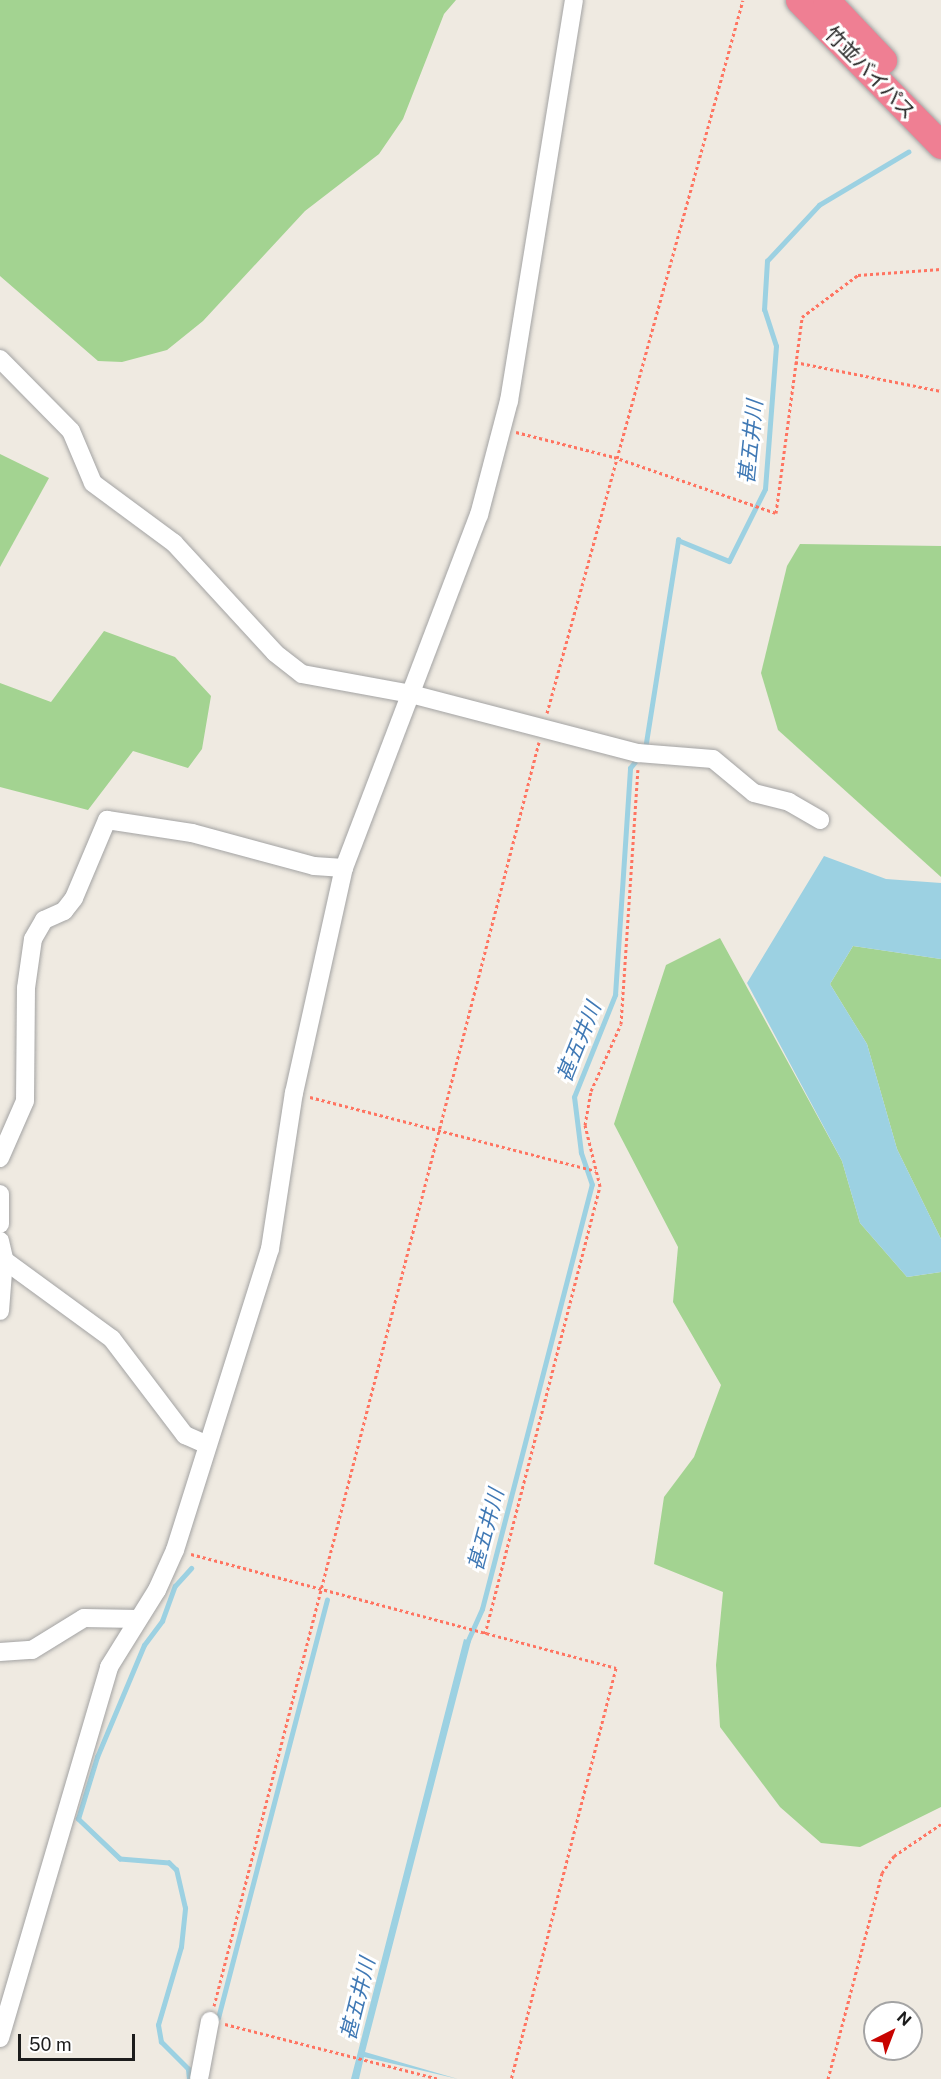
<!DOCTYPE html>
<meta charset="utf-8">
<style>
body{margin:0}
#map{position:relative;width:941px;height:2079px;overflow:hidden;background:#efeae1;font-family:"Public Sans","Noto Sans JP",sans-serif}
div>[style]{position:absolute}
.forest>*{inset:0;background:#a3d391}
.water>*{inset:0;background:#9cd1e2}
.stream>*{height:4.5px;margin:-2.25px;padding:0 2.25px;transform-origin:2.25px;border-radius:2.25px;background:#9cd1e2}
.path>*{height:3px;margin-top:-1.5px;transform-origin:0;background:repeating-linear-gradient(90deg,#ff7461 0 3px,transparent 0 6px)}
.roads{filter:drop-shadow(0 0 2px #a3a3a3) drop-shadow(0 0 2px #a3a3a3)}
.minor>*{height:18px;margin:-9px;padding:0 9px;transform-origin:9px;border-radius:9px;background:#fff}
.highway>*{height:27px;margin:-13.5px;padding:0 13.5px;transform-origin:13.5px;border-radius:13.5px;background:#ef7f93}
span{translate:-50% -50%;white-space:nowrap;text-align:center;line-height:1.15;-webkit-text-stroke:6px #fff;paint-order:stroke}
.street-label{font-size:20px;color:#1c1c1c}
.water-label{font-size:21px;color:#4079b5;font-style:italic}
.north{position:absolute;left:863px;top:2001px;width:60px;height:60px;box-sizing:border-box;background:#fff;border:2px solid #a4a4a4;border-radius:50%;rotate:42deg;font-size:16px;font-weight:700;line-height:24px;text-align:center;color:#1c1c1c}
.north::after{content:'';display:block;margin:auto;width:21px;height:27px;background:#c80300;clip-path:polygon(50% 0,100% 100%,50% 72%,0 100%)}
.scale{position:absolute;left:18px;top:2034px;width:117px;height:27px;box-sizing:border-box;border:3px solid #1c1c1c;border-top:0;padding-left:8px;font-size:18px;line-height:21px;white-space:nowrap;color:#1c1c1c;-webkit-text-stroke:4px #fff;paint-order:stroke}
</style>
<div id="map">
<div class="forest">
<i style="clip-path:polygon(0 0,456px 0,444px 14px,403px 119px,379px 154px,305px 211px,203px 321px,167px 350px,122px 362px,98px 361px,0 276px)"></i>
<i style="clip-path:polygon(0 454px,49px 478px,0 567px)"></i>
<i style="clip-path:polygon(800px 544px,941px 546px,941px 877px,778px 730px,761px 673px,787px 566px)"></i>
<i style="clip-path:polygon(104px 631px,175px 657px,211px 696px,202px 749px,188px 768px,133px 751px,88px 810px,0 787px,0 683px,51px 702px)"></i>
<i style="clip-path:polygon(720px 938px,842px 1161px,860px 1223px,907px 1277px,941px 1272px,941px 1807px,860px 1847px,821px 1843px,780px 1807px,720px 1727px,716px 1665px,723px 1592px,654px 1564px,664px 1497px,694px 1457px,721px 1385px,673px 1302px,678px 1247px,614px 1124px,666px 965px)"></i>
<i style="clip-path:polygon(853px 946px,941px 959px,941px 1239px,897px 1149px,867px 1044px,830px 984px)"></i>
</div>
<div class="water">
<i style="clip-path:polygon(824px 856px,886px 879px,941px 883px,941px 959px,853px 946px,830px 984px,867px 1044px,897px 1149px,941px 1239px,941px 1272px,907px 1277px,860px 1223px,842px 1161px,747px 983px)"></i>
<i style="clip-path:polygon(464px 1639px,471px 1641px,365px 2052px,458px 2079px,364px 2057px,359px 2079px,351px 2079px)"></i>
</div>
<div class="stream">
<i style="left:645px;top:749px;width:212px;rotate:-81deg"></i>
<i style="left:678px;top:540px;width:55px;rotate:22.4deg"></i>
<i style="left:729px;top:561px;width:80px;rotate:-63.4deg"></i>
<i style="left:765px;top:489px;width:143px;rotate:-85.6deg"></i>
<i style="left:776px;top:346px;width:38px;rotate:-108deg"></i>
<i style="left:764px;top:310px;width:49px;rotate:-86.5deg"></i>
<i style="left:767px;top:261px;width:76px;rotate:-47.1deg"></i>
<i style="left:819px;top:205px;width:104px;rotate:-30.8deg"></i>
<i style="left:466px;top:1645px;width:39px;rotate:-66deg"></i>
<i style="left:482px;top:1609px;width:438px;rotate:-75.5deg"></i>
<i style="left:592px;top:1185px;width:34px;rotate:-109deg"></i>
<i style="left:581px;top:1153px;width:56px;rotate:-97.1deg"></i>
<i style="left:574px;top:1097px;width:110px;rotate:-68.1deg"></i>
<i style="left:615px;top:995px;width:227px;rotate:-86.2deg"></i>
<i style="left:630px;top:768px;width:13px;rotate:-51deg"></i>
<i style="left:218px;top:2018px;width:432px;rotate:-75.4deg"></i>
<i style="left:189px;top:2079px;width:10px;rotate:-96deg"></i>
<i style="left:188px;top:2069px;width:38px;rotate:-135deg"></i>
<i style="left:161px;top:2042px;width:17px;rotate:-100deg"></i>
<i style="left:158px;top:2025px;width:81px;rotate:-73.6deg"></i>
<i style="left:181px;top:1947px;width:39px;rotate:-84deg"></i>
<i style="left:185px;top:1908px;width:39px;rotate:-103deg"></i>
<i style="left:176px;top:1870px;width:10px;rotate:-135deg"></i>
<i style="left:169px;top:1863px;width:49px;rotate:-175.3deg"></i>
<i style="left:120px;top:1859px;width:58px;rotate:-136.4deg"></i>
<i style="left:78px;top:1819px;width:65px;rotate:-73deg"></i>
<i style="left:97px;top:1757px;width:121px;rotate:-67.2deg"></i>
<i style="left:144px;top:1645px;width:30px;rotate:-53deg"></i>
<i style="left:162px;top:1621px;width:37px;rotate:-70deg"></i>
<i style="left:175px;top:1586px;width:24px;rotate:-48deg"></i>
</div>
<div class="path">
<i style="left:795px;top:362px;width:149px;rotate:11.2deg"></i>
<i style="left:516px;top:432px;width:101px;rotate:14.3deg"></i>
<i style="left:614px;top:457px;width:171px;rotate:19.1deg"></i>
<i style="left:776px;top:513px;width:198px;rotate:-82.4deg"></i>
<i style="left:802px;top:317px;width:70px;rotate:-36.9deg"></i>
<i style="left:858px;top:275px;width:83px;rotate:-4.1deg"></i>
<i style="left:547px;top:713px;width:739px;rotate:-74.63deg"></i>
<i style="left:310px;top:1097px;width:295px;rotate:14.5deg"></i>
<i style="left:191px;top:1554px;width:440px;rotate:15deg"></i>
<i style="left:616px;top:1668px;width:424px;rotate:104.3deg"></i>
<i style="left:485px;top:1634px;width:463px;rotate:-75.6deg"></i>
<i style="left:600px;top:1186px;width:63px;rotate:-103.8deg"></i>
<i style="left:585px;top:1125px;width:35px;rotate:-80deg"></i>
<i style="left:591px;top:1091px;width:73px;rotate:-65.9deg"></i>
<i style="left:621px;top:1024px;width:255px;rotate:-86.2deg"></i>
<i style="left:214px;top:2006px;width:1305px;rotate:-75.58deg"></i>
<i style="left:225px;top:2024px;width:221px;rotate:14.4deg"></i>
<i style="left:828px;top:2079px;width:213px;rotate:-75.3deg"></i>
<i style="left:882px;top:1873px;width:21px;rotate:-55deg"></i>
<i style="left:894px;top:1856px;width:57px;rotate:-34.2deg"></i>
</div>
<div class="roads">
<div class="minor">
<i style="left:0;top:359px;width:101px;rotate:45.4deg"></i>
<i style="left:71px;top:431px;width:56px;rotate:67.1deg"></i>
<i style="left:93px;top:483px;width:101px;rotate:36.5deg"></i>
<i style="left:174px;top:543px;width:149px;rotate:47.4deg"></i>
<i style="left:275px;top:653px;width:34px;rotate:38deg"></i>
<i style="left:302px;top:674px;width:111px;rotate:10.4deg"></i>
<i style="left:411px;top:694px;width:235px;rotate:14.6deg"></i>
<i style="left:638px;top:753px;width:75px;rotate:4.6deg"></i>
<i style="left:713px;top:759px;width:53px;rotate:39.7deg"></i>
<i style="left:754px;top:793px;width:36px;rotate:14deg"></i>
<i style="left:789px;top:802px;width:36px;rotate:30deg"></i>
<i style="left:0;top:1158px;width:62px;rotate:-66.3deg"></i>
<i style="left:25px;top:1101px;width:113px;rotate:-89.5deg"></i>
<i style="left:26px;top:988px;width:49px;rotate:-81.9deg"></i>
<i style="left:33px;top:939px;width:22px;rotate:-60deg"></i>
<i style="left:44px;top:920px;width:22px;rotate:-24deg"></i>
<i style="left:64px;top:911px;width:16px;rotate:-52deg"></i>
<i style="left:74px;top:898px;width:85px;rotate:-67.1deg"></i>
<i style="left:107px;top:820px;width:86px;rotate:8.7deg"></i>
<i style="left:192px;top:833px;width:126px;rotate:15.1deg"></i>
<i style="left:314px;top:866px;width:30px;rotate:4deg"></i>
<i style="left:0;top:1194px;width:30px;rotate:90deg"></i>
<i style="left:0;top:1241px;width:18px;rotate:77deg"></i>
<i style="left:4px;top:1259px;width:52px;rotate:94.4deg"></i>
<i style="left:0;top:1257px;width:139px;rotate:36.2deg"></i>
<i style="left:112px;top:1339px;width:121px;rotate:52.8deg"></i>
<i style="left:185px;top:1435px;width:24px;rotate:24deg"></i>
<i style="left:0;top:1652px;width:32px;rotate:-4deg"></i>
<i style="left:32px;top:1650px;width:61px;rotate:-31.6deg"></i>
<i style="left:84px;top:1618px;width:54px;rotate:1.1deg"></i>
<i style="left:0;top:2038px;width:387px;rotate:-73.6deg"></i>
<i style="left:109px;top:1667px;width:91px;rotate:-58.1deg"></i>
<i style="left:157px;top:1590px;width:44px;rotate:-65.8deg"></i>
<i style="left:175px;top:1550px;width:316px;rotate:-72.5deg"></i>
<i style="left:270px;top:1249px;width:158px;rotate:-81.3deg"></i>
<i style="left:294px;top:1093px;width:230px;rotate:-77.5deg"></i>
<i style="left:344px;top:868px;width:378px;rotate:-69.1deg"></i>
<i style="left:479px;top:515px;width:118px;rotate:-75.3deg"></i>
<i style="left:509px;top:401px;width:406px;rotate:-80.8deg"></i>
<i style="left:199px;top:2079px;width:59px;rotate:-79.3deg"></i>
</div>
<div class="highway">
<i style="left:799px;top:0;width:203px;rotate:45.6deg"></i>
<i style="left:826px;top:0;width:83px;rotate:46.5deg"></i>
</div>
</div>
<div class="street-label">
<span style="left:870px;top:73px;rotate:46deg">竹並バイパス</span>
</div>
<div class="water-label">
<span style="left:751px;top:442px;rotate:-84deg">甚五井川</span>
<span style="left:579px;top:1042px;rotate:-68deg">甚五井川</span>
<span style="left:486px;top:1530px;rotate:-75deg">甚五井川</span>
<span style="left:358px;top:1999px;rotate:-76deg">甚五井川</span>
</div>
<div class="north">N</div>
<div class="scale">50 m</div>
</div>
